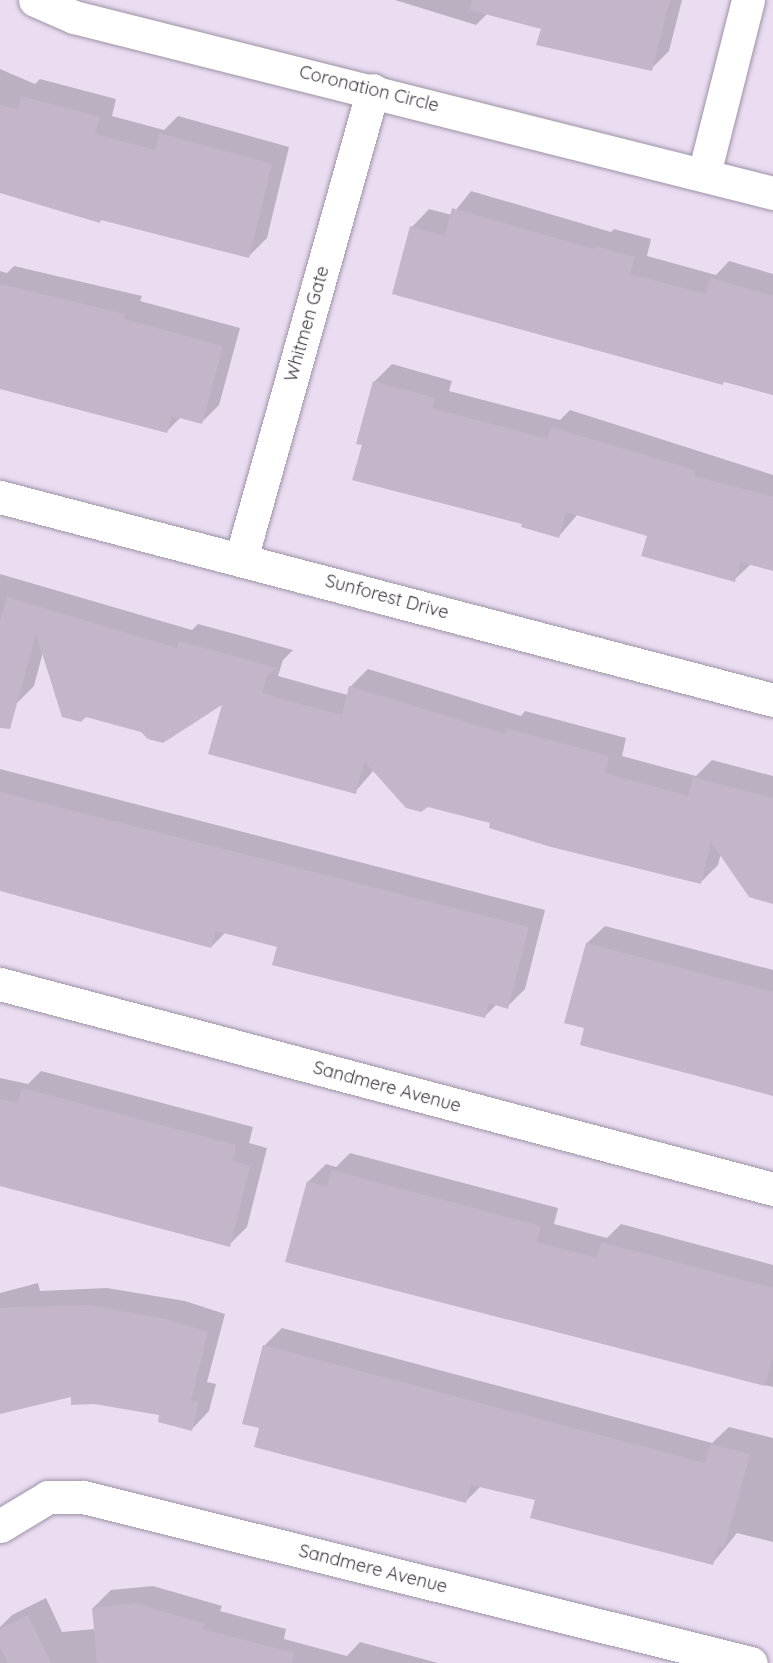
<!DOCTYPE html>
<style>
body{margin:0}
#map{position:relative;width:773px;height:1663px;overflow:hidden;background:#eaddf2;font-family:Quicksand,sans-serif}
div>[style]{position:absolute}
.shadow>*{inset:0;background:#0003}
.building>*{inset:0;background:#c3b6ca}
.roads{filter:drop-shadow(0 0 2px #9e92a5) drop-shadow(0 0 2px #9e92a5)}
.minor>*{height:33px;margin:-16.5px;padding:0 16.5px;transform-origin:16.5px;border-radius:16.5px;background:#fff}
span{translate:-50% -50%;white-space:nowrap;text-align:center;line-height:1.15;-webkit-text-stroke:6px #fff;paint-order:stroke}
.street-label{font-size:18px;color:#3d3840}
</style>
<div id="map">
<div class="shadow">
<i style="clip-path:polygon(395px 0,682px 0,669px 51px,651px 69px,542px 28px,488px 13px,476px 25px)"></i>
<i style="clip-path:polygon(0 69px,35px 84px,40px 79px,116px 99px,112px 116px,164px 130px,178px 116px,289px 147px,267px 238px,249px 256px,102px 219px,100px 221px,0 191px)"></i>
<i style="clip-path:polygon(471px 191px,611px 232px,614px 229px,651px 239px,647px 256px,716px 275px,729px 261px,773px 274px,773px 395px,394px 293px,412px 227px,429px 209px,452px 215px)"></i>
<i style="clip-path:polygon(14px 266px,142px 296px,140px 301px,240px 328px,219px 405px,202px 422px,181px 417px,167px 431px,0 372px,0 271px,7px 273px)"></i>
<i style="clip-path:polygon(392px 364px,452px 381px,449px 391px,560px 420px,570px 410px,773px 475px,773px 569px,751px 564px,734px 580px,649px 534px,578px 514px,559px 536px,363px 444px,374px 382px)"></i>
<i style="clip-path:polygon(0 574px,192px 630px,198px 624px,293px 650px,283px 660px,278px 676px,321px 688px,348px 695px,350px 687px,368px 669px,521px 716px,525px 711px,626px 738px,622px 756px,696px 776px,712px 760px,773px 776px,773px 892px,721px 853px,718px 865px,700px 883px,492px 822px,374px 770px,355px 792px,224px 701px,43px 652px,34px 686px,16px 704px,0 699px)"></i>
<i style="clip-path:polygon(0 769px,545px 910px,525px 989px,507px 1007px,497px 1004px,484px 1017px,279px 946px,226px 932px,211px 947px,0 886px)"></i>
<i style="clip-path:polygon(605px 926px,773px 970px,773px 1096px,586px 1027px,587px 943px)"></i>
<i style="clip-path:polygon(41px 1071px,253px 1127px,249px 1143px,267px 1148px,247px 1227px,229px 1245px,0 1183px,0 1078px,28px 1084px)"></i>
<i style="clip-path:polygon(350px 1153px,558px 1208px,554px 1224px,607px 1238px,621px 1224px,773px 1265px,773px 1387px,287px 1261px,308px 1182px,326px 1164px,336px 1167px)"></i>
<i style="clip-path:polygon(38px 1283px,40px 1291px,107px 1288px,185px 1301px,225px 1314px,207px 1382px,216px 1384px,209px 1411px,192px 1429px,161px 1414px,94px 1403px,72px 1395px,0 1412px,0 1293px)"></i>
<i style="clip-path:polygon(282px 1328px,712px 1443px,729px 1427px,773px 1438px,773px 1542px,737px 1533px,712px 1564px,537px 1499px,481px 1486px,466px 1501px,260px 1427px,264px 1346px)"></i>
<i style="clip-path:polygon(153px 1586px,222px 1606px,220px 1611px,286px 1629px,284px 1639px,347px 1656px,360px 1642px,438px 1663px,0 1663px,0 1627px,12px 1615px,46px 1598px,62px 1632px,95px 1629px,93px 1608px,111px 1590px)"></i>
</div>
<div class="building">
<i style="clip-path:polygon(472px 0,670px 0,652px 71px,536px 45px,541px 29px,470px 10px)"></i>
<i style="clip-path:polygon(21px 96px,100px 117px,95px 134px,155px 150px,159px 133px,272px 164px,249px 258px,101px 220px,100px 223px,0 193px,0 105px,18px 109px)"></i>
<i style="clip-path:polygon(452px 208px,594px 249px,595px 246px,635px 257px,630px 274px,706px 294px,710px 278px,773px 296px,773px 395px,724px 381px,723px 385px,392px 294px,410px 226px,445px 236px)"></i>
<i style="clip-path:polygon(0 284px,125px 314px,124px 319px,223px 346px,202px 424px,172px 416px,167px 433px,0 389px)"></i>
<i style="clip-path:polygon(373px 381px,435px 398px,432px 408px,547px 439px,551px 427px,695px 470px,694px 476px,773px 497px,773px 571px,740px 562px,735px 582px,641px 556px,647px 536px,566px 512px,559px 538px,521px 527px,522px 524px,352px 480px,362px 445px,356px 444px)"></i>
<i style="clip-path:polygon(7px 597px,177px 648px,179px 641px,277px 668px,267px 675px,262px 693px,303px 705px,342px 715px,349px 686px,505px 734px,506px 728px,609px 756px,605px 773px,688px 796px,693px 777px,773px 798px,773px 904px,749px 897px,711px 842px,701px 884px,551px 847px,489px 828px,490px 823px,428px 807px,421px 812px,406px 808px,364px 761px,356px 794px,208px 754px,222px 705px,163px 743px,148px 739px,141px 732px,86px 717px,81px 722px,62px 717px,36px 634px,10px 729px,0 728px,0 621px)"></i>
<i style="clip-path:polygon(0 792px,529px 927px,508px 1009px,489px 1003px,485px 1018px,272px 965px,277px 947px,216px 931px,211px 948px,0 891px)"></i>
<i style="clip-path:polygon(586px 943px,773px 992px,773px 1096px,580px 1045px,584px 1028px,564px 1023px)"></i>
<i style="clip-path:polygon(22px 1088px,236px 1145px,232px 1161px,250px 1166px,230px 1247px,0 1186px,0 1099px,18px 1103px)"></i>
<i style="clip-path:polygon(331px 1170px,541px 1226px,537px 1242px,597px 1258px,601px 1242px,773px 1288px,773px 1357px,765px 1386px,285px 1262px,307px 1181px,327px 1187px)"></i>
<i style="clip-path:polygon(88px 1305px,166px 1319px,208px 1332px,191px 1400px,199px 1402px,192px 1431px,158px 1422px,159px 1415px,94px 1404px,71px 1405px,71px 1397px,0 1414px,0 1308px)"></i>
<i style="clip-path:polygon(263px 1345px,705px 1463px,710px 1444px,750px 1454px,724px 1548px,718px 1547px,713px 1565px,530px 1518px,535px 1500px,471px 1485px,466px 1503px,254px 1447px,259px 1428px,242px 1424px)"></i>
<i style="clip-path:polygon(135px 1603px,205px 1624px,203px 1629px,294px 1653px,292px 1663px,97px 1663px,92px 1608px)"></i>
<i style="clip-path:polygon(28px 1615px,51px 1663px,8px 1663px,0 1647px,0 1629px)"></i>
</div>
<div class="roads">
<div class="minor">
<i style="left:35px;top:0;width:43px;rotate:23.6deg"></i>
<i style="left:74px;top:17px;width:721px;rotate:14.13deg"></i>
<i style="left:704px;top:174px;width:179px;rotate:-75.8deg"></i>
<i style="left:0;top:497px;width:799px;rotate:14.71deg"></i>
<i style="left:241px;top:559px;width:487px;rotate:-74.3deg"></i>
<i style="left:0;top:984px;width:800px;rotate:14.85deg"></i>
<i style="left:0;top:1526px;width:56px;rotate:-31.1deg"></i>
<i style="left:48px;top:1497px;width:35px"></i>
<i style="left:83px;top:1497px;width:688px;rotate:13.96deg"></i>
</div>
</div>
<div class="street-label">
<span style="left:369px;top:89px;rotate:14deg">Coronation Circle</span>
<span style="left:307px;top:324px;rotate:-74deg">Whitmen Gate</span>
<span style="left:387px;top:597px;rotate:15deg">Sunforest Drive</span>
<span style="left:387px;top:1087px;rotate:15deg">Sandmere Avenue</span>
<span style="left:373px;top:1569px;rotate:14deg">Sandmere Avenue</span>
</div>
</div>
